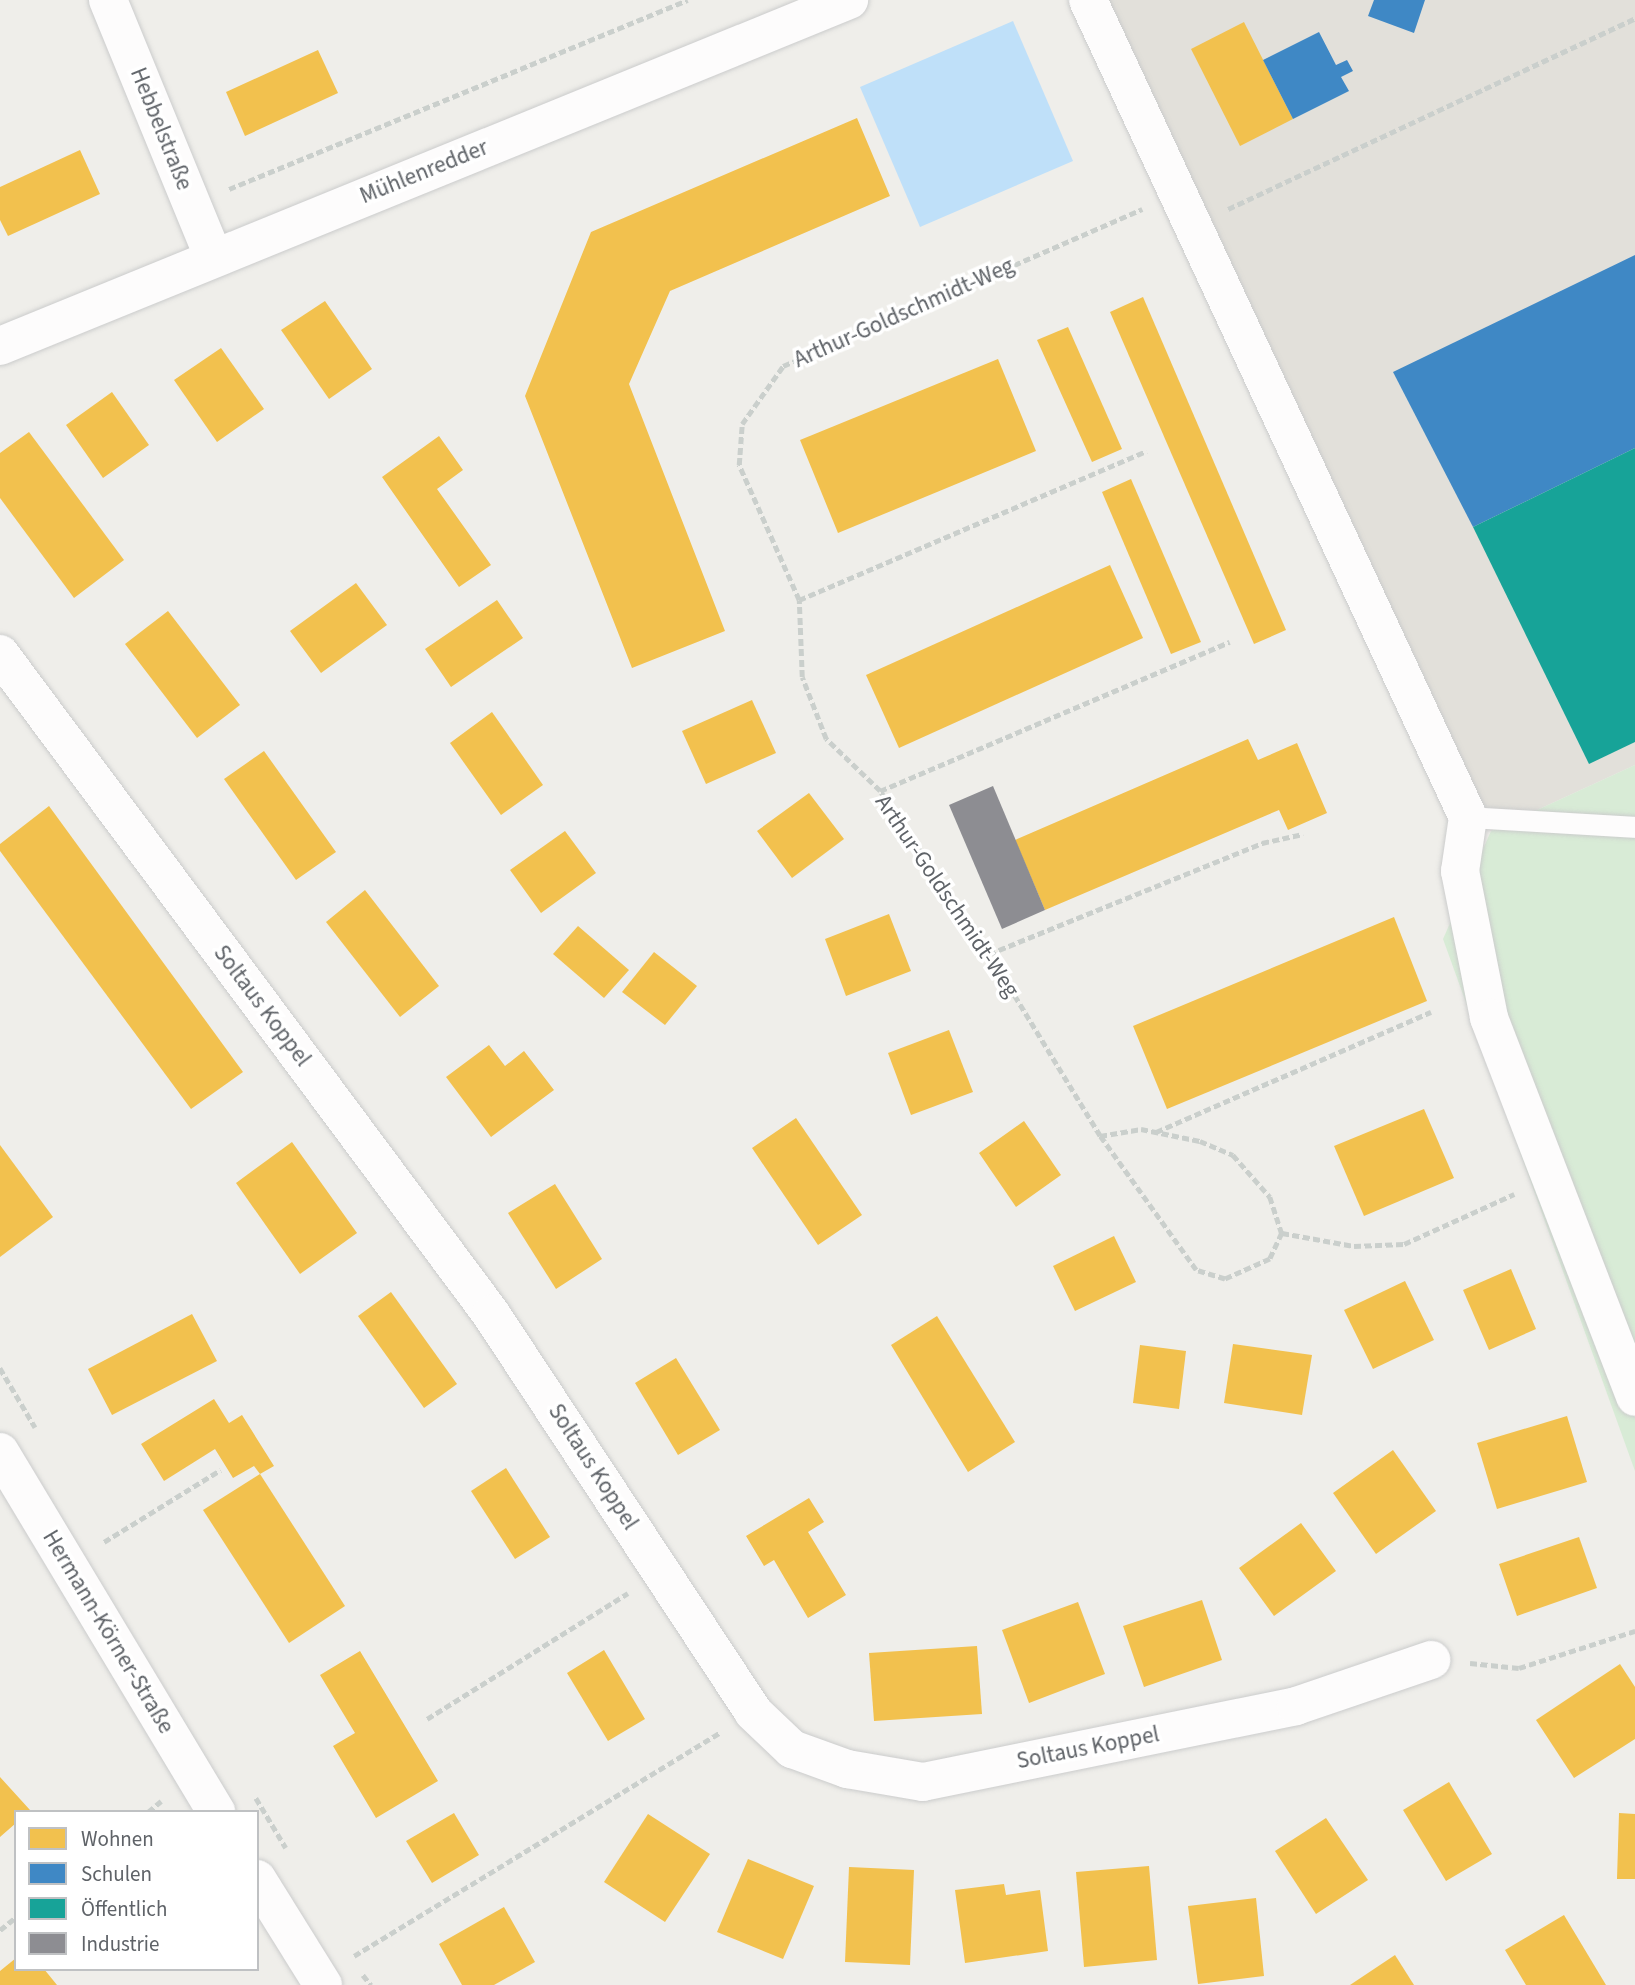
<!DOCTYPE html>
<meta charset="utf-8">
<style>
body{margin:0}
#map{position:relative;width:1635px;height:1985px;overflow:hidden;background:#efeeea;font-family:"Source Sans 3",sans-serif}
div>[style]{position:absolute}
.education>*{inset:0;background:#e2e0da}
.green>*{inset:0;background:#d8ebd6}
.water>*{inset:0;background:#bfe0f9}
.homes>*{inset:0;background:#f2c14e}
.schools>*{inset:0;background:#3f88c5}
.public>*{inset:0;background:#17a398}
.industry>*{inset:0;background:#8d8d92}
.path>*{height:4.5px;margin-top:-2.25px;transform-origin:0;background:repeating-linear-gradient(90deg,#cacfcc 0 7px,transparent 0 10.5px)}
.roads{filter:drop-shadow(0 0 2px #cbcccc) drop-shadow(0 0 2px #cbcccc)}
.lane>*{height:21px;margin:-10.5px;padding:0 10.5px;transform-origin:10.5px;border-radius:10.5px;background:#fdfcfc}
.street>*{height:38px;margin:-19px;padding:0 19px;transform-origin:19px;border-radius:19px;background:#fdfcfc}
span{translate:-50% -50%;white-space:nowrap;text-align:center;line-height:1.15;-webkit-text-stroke:7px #fff;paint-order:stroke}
.street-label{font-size:23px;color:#5f6368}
.legend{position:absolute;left:14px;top:1810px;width:245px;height:161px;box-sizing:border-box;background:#fff;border:2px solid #bfc1c3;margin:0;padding:9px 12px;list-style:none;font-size:21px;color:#5f6368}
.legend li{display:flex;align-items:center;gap:14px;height:35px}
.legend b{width:35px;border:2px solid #bfc1c3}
</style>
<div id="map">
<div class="education">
<i style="clip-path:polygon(1091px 0,1635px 0,1635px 765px,1491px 831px,1468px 817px)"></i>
</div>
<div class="green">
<i style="clip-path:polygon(1635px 765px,1635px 1471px,1443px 939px,1491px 831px)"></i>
</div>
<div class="water">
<i style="clip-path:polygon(1013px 21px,1073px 161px,920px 227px,860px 87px)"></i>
</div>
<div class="homes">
<i style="clip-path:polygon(1244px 22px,1293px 119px,1240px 146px,1191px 49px)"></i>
<i style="clip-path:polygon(318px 50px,338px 93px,245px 136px,226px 92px)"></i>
<i style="clip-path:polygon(857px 118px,890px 196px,670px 291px,629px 384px,725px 631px,632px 668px,525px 396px,591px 232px)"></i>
<i style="clip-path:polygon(80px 150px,100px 194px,8px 236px,0 220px,0 187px)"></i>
<i style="clip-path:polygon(1143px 297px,1286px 630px,1254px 644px,1110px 312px)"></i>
<i style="clip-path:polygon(325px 301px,372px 369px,329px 399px,281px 330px)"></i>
<i style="clip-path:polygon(1068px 327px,1122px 449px,1092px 462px,1037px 340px)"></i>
<i style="clip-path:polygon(221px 348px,264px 409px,217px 442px,174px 380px)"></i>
<i style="clip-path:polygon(998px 359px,1036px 451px,838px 533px,800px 440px)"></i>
<i style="clip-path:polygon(112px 392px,149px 445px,103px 478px,66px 425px)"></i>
<i style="clip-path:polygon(29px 432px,124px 560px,74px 598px,0 498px,0 453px)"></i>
<i style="clip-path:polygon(439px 436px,463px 470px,437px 489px,491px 565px,459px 587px,382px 477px)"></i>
<i style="clip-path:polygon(1131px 479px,1201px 642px,1171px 654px,1102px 492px)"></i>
<i style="clip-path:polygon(1110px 565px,1143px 638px,899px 748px,866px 675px)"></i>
<i style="clip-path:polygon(356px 583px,387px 625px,321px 673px,290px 631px)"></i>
<i style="clip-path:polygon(497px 600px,523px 638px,451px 687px,425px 649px)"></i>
<i style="clip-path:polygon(168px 611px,240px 705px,197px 738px,125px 644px)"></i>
<i style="clip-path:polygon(752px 700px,776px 753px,706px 784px,682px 731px)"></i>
<i style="clip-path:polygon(492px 712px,543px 785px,501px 815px,450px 743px)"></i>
<i style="clip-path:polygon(1248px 739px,1258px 760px,1297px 743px,1327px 813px,1288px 830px,1279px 810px,1045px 910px,1015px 840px)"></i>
<i style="clip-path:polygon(264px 751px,336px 852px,296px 880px,224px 779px)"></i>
<i style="clip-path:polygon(809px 793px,844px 839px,792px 878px,757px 831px)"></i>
<i style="clip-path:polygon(49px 806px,243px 1072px,191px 1109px,0 851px,0 844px)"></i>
<i style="clip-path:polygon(565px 831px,596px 873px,541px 913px,510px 870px)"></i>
<i style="clip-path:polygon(365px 890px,439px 986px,400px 1017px,326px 922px)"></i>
<i style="clip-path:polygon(889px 914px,911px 971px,846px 996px,825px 939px)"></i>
<i style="clip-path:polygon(1394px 917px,1427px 1001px,1167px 1109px,1133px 1026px)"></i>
<i style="clip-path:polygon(578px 926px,629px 970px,604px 998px,553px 954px)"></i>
<i style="clip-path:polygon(654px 952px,697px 986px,665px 1025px,622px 992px)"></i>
<i style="clip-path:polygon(949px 1030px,973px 1092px,911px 1115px,888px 1053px)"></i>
<i style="clip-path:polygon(489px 1045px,505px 1066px,524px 1051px,554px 1090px,491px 1137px,446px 1077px)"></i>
<i style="clip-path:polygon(1424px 1109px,1454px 1178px,1364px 1216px,1334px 1146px)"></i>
<i style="clip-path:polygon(796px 1118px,862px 1215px,818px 1245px,752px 1148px)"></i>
<i style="clip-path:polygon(1024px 1121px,1061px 1175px,1016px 1207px,979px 1153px)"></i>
<i style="clip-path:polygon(292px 1142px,357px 1233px,300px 1274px,236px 1183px)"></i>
<i style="clip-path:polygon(0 1145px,53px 1217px,0 1257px)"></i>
<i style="clip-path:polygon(555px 1184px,602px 1259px,556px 1289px,508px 1213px)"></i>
<i style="clip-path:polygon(1114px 1236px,1136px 1282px,1075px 1311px,1053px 1266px)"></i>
<i style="clip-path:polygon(1511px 1269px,1536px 1329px,1489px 1350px,1463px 1290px)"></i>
<i style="clip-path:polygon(1405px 1281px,1434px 1340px,1373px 1369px,1344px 1310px)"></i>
<i style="clip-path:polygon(391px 1292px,457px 1384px,424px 1408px,358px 1316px)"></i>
<i style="clip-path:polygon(192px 1314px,217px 1361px,112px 1415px,88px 1369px)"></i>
<i style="clip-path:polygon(937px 1316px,1015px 1442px,968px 1472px,891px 1345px)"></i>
<i style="clip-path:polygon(1233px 1344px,1312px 1355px,1302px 1415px,1224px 1403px)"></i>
<i style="clip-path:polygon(1140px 1345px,1186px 1351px,1179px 1409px,1133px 1403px)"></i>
<i style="clip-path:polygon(676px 1358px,720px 1430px,678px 1455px,635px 1383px)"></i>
<i style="clip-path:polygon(214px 1399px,229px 1423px,242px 1415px,274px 1466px,260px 1474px,254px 1466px,233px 1478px,215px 1449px,164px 1481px,141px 1444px)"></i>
<i style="clip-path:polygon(1567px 1416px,1587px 1482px,1497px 1509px,1477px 1443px)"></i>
<i style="clip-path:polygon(1393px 1450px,1436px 1511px,1376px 1554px,1333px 1493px)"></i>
<i style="clip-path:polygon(506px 1468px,550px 1537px,515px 1559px,471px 1491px)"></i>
<i style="clip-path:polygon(260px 1474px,345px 1606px,289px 1643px,203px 1510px)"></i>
<i style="clip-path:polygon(809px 1498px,824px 1522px,808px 1532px,846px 1595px,808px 1618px,774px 1560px,764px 1566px,746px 1536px)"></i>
<i style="clip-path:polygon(1301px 1523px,1336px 1571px,1274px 1616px,1239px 1568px)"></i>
<i style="clip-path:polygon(1579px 1537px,1597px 1588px,1517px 1616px,1499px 1564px)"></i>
<i style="clip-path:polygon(1202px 1600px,1222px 1660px,1144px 1687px,1123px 1626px)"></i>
<i style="clip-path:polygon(1078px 1602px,1105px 1674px,1029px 1703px,1002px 1630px)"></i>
<i style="clip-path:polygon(977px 1646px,982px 1714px,874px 1721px,869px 1653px)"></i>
<i style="clip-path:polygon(604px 1650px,645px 1719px,608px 1741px,567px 1673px)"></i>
<i style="clip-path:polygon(360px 1651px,438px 1781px,376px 1818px,333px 1746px,355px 1733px,320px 1675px)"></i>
<i style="clip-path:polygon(1620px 1664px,1635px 1687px,1635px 1739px,1574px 1778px,1536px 1720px)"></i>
<i style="clip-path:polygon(0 1777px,30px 1810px,16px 1812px,16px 1823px,0 1837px)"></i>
<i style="clip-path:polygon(1449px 1782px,1492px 1854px,1446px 1881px,1403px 1810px)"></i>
<i style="clip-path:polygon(454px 1813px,479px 1855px,432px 1883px,406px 1841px)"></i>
<i style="clip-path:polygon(1619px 1813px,1635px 1814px,1635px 1879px,1617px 1879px)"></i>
<i style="clip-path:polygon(648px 1814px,710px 1854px,665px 1922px,604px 1882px)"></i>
<i style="clip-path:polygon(1326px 1818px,1368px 1880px,1316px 1914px,1275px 1851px)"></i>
<i style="clip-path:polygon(748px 1859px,814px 1886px,783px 1959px,717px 1932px)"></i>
<i style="clip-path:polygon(1149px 1866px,1157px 1960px,1084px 1967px,1076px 1872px)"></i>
<i style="clip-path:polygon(849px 1867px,914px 1870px,910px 1965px,845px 1962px)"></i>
<i style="clip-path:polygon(1004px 1884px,1006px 1895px,1040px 1890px,1048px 1951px,965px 1963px,955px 1890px)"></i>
<i style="clip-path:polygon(1256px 1898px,1264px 1976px,1198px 1984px,1188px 1906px)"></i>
<i style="clip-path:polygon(504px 1907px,535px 1962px,494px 1985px,462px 1985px,439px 1944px)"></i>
<i style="clip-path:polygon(1564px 1915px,1606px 1985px,1526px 1985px,1505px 1950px)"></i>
<i style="clip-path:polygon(1395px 1955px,1414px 1985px,1350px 1985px)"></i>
<i style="clip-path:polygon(16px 1958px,16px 1969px,44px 1969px,57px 1985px,0 1985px,0 1971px)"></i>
</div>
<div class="schools">
<i style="clip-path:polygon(1374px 0,1425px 0,1414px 33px,1368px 16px)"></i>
<i style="clip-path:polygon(1319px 32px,1336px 65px,1347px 60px,1353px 71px,1341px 77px,1349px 91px,1293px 119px,1263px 60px)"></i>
<i style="clip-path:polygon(1635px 255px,1635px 448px,1473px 527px,1393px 372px)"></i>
</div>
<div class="public">
<i style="clip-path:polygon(1635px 448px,1635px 742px,1589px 764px,1473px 527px)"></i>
</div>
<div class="industry">
<i style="clip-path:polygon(993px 786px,1045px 910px,1002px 929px,949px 805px)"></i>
</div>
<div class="path">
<i style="left:229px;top:189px;width:496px;rotate:-22.4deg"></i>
<i style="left:1228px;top:209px;width:450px;rotate:-25.1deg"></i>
<i style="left:799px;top:600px;width:378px;rotate:-23.2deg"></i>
<i style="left:880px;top:791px;width:380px;rotate:-23.1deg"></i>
<i style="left:989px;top:954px;width:295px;rotate:-22.1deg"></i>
<i style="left:1262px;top:843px;width:42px;rotate:-12.4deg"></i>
<i style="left:1156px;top:1132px;width:300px;rotate:-23.6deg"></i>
<i style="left:1100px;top:1136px;width:42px;rotate:-9.7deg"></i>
<i style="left:1141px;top:1129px;width:60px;rotate:11.5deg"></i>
<i style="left:1200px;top:1141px;width:36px;rotate:23deg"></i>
<i style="left:1233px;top:1155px;width:56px;rotate:48.6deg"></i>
<i style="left:1270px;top:1197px;width:38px;rotate:72deg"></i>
<i style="left:1282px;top:1233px;width:29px;rotate:115deg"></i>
<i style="left:1270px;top:1259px;width:49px;rotate:156deg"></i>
<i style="left:1225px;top:1279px;width:30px;rotate:-163deg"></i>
<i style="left:1196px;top:1270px;width:165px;rotate:-125.6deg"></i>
<i style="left:1100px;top:1136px;width:211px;rotate:-121.4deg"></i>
<i style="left:990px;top:956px;width:198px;rotate:-123.7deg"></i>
<i style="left:880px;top:791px;width:75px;rotate:-136.1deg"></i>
<i style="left:826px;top:739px;width:66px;rotate:-111.2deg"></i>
<i style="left:802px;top:677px;width:77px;rotate:-92.2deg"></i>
<i style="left:799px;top:600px;width:148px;rotate:-114deg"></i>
<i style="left:739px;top:465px;width:41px;rotate:-85.8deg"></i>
<i style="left:742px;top:424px;width:71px;rotate:-54.7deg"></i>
<i style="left:783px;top:366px;width:392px;rotate:-23.6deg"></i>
<i style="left:1282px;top:1233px;width:73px;rotate:10.2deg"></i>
<i style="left:1354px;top:1246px;width:50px;rotate:-2.3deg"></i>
<i style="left:1404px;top:1244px;width:121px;rotate:-24.4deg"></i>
<i style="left:0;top:1368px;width:69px;rotate:59.3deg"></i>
<i style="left:104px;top:1542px;width:137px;rotate:-31.8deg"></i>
<i style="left:1470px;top:1663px;width:49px;rotate:5.8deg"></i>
<i style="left:1519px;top:1668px;width:122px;rotate:-17.7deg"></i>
<i style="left:427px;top:1719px;width:237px;rotate:-32.1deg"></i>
<i style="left:256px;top:1798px;width:58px;rotate:59deg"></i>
<i style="left:148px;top:1812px;width:17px;rotate:-40deg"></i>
<i style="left:0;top:1930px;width:21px;rotate:-39deg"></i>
<i style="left:354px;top:1956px;width:429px;rotate:-31.4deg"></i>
<i style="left:363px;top:1975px;width:13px;rotate:51deg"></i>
</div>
<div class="roads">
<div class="lane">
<i style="left:1468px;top:817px;width:167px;rotate:3.4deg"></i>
</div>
<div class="street">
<i style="left:108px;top:0;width:279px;rotate:67.7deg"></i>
<i style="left:1088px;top:0;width:901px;rotate:65.06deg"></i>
<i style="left:1468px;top:817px;width:55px;rotate:98.4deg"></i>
<i style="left:1460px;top:871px;width:150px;rotate:78.8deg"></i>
<i style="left:1489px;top:1018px;width:406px;rotate:68.9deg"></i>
<i style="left:0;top:346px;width:917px;rotate:-22.17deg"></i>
<i style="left:0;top:654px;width:823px;rotate:53.35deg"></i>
<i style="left:491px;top:1314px;width:476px;rotate:56.6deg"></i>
<i style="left:753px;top:1712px;width:54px;rotate:43.5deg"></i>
<i style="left:792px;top:1749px;width:59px;rotate:20deg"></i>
<i style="left:847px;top:1769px;width:77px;rotate:9.7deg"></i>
<i style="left:923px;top:1782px;width:381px;rotate:-11.5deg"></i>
<i style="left:1296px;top:1706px;width:143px;rotate:-18.8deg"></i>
<i style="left:0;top:1452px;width:420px;rotate:59deg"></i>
<i style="left:257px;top:1879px;width:125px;rotate:58.1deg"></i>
</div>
</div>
<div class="street-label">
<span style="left:161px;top:129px;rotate:68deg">Hebbelstraße</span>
<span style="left:424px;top:172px;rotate:-22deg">Mühlenredder</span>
<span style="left:904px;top:313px;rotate:-24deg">Arthur-Goldschmidt-Weg</span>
<span style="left:947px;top:896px;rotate:56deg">Arthur-Goldschmidt-Weg</span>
<span style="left:262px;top:1006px;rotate:53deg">Soltaus Koppel</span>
<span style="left:593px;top:1467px;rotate:57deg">Soltaus Koppel</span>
<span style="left:108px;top:1632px;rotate:59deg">Hermann-Körner-Straße</span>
<span style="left:1088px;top:1748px;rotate:-11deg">Soltaus Koppel</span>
</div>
<ul class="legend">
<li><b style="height:19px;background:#f2c14e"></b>Wohnen</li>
<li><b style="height:19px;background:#3f88c5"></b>Schulen</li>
<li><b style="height:19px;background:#17a398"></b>Öffentlich</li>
<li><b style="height:19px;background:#8d8d92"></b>Industrie</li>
</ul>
</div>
